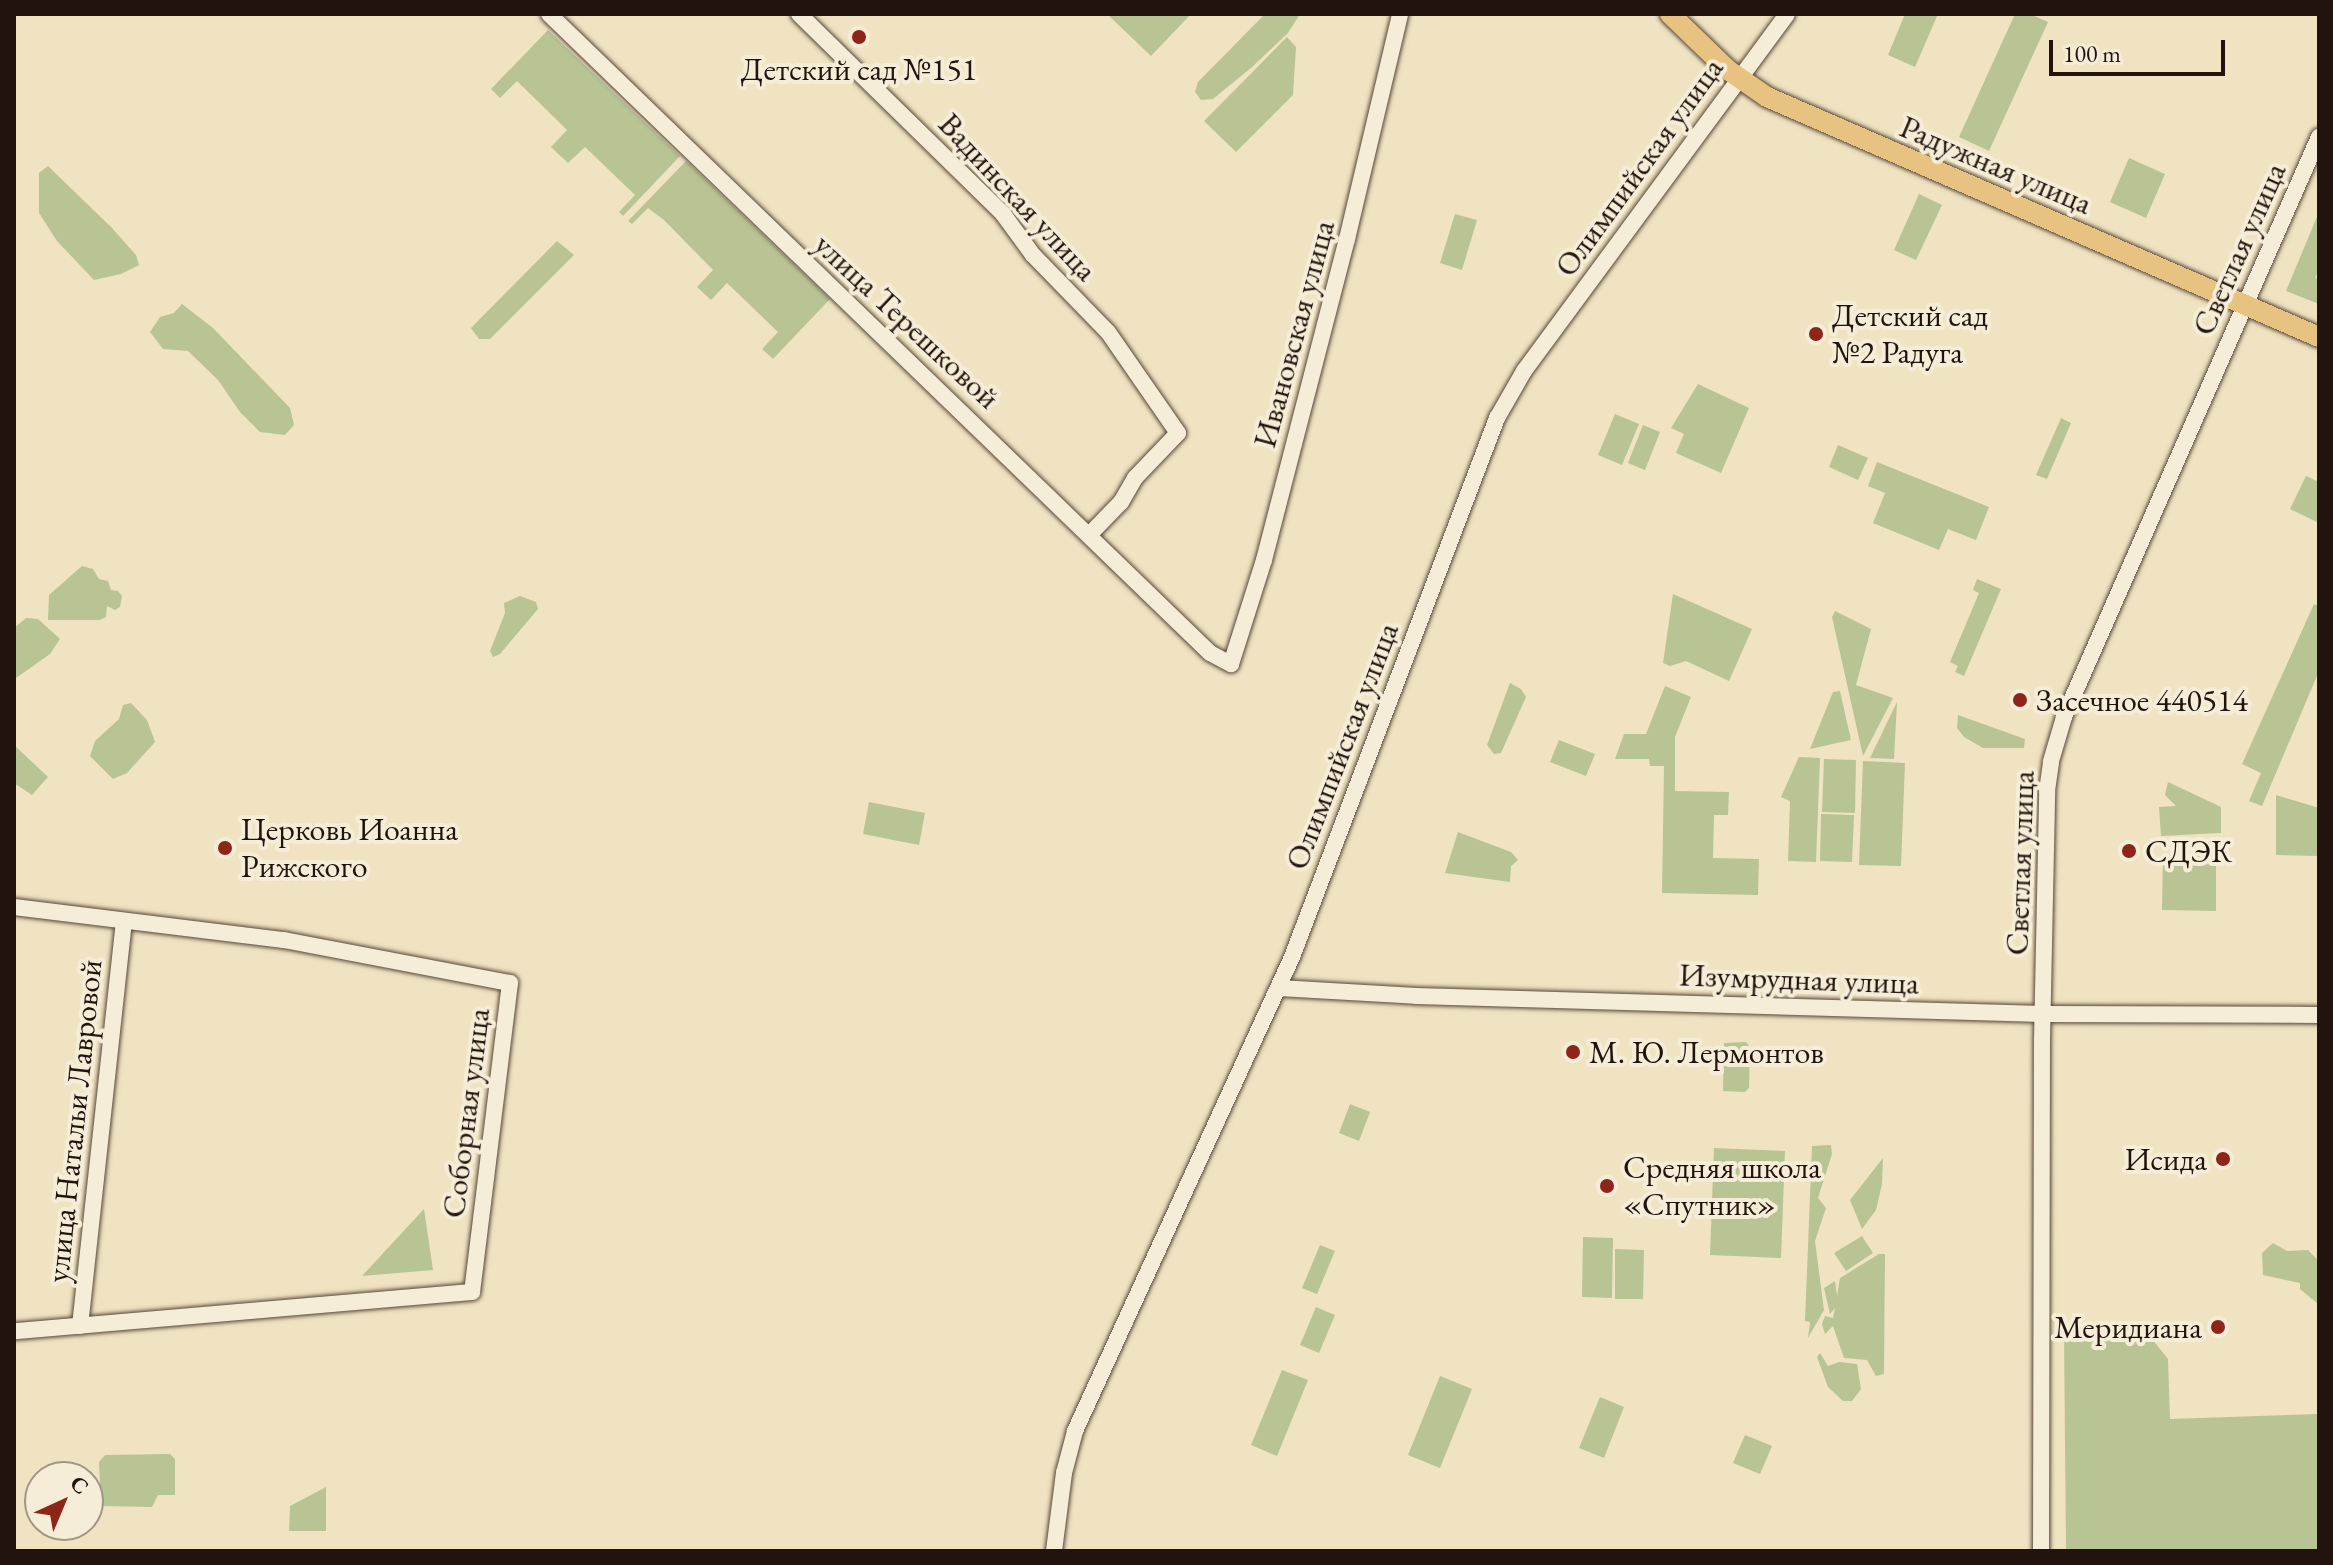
<!DOCTYPE html>
<meta charset="utf-8">
<style>
body{margin:0}
#map{position:relative;width:2333px;height:1565px;overflow:hidden;background:#f0e3c1;font-family:"EB Garamond",serif}
div>[style]{position:absolute}
.green>*{inset:0;background:#b8c494}
.roads{filter:drop-shadow(0 0 2px #564739) drop-shadow(0 0 2px #564739)}
.minor>*{height:16px;margin:-8px;padding:0 8px;transform-origin:8px;border-radius:8px;background:#f5edd7}
.major>*{height:20px;margin:-10px;padding:0 10px;transform-origin:10px;border-radius:10px;background:#e8c280}
.dots>*{width:22px;height:22px;translate:-50% -50%;box-sizing:border-box;border:4px solid #f5edd7;border-radius:50%}
span{translate:-50% -50%;white-space:nowrap;text-align:center;line-height:1.15;-webkit-text-stroke:8px #f5edd7;paint-order:stroke}
.poi-label{font-size:32px;color:#22130c}
.left{translate:0 -50%;text-align:left}
.right{translate:-100% -50%;text-align:right}
.street-label{font-size:32px;color:#22130c}
.frame{position:absolute;inset:0;border:16px solid #22130c;pointer-events:none}
.north{position:absolute;left:24px;top:1461px;width:80px;height:80px;box-sizing:border-box;background:#f5edd7;border:2px solid #a19686;border-radius:50%;rotate:44deg;font-size:22px;font-weight:700;line-height:32px;text-align:center;color:#22130c}
.north::after{content:'';display:block;margin:auto;width:28px;height:36px;background:#8f2418;clip-path:polygon(50% 0,100% 100%,50% 72%,0 100%)}
.scale{position:absolute;left:2049px;top:40px;width:176px;height:36px;box-sizing:border-box;border:4px solid #22130c;border-top:0;padding-left:10px;font-size:24px;line-height:28px;white-space:nowrap;color:#22130c;-webkit-text-stroke:6px #f5edd7;paint-order:stroke}
</style>
<div id="map">
<div class="green">
<i style="clip-path:polygon(1107px 14px,1191px 14px,1151px 56px)"></i>
<i style="clip-path:polygon(1265px 14px,1300px 14px,1288px 33px,1252px 67px,1213px 99px,1201px 100px,1195px 92px,1198px 82px)"></i>
<i style="clip-path:polygon(1905px 14px,1938px 14px,1915px 67px,1888px 55px)"></i>
<i style="clip-path:polygon(2015px 14px,2030px 14px,2048px 22px,1989px 151px,1959px 137px)"></i>
<i style="clip-path:polygon(548px 30px,680px 156px,623px 216px,619px 212px,635px 195px,585px 147px,568px 163px,551px 147px,567px 130px,517px 81px,500px 98px,491px 89px)"></i>
<i style="clip-path:polygon(1287px 37px,1296px 47px,1293px 95px,1236px 152px,1204px 121px)"></i>
<i style="clip-path:polygon(2129px 158px,2165px 174px,2146px 218px,2110px 202px)"></i>
<i style="clip-path:polygon(686px 161px,830px 299px,773px 359px,762px 349px,778px 332px,727px 283px,711px 300px,697px 287px,713px 270px,664px 220px,648px 208px,632px 224px,628px 221px)"></i>
<i style="clip-path:polygon(48px 166px,112px 228px,136px 255px,139px 265px,121px 274px,94px 280px,57px 241px,39px 213px,39px 173px)"></i>
<i style="clip-path:polygon(1919px 194px,1942px 205px,1916px 260px,1894px 250px)"></i>
<i style="clip-path:polygon(2319px 212px,2319px 272px,2315px 277px,2319px 281px,2319px 304px,2286px 291px)"></i>
<i style="clip-path:polygon(1455px 214px,1477px 220px,1462px 270px,1440px 263px)"></i>
<i style="clip-path:polygon(557px 241px,574px 255px,490px 339px,479px 339px,471px 328px)"></i>
<i style="clip-path:polygon(182px 304px,213px 328px,290px 408px,294px 425px,285px 435px,260px 432px,240px 412px,218px 380px,188px 351px,163px 349px,150px 332px,160px 317px,174px 313px)"></i>
<i style="clip-path:polygon(1698px 384px,1749px 408px,1721px 473px,1676px 453px,1684px 434px,1671px 428px)"></i>
<i style="clip-path:polygon(1615px 414px,1639px 424px,1622px 465px,1598px 455px)"></i>
<i style="clip-path:polygon(2061px 418px,2071px 423px,2047px 479px,2036px 475px)"></i>
<i style="clip-path:polygon(1643px 425px,1660px 432px,1645px 470px,1628px 463px)"></i>
<i style="clip-path:polygon(1838px 445px,1868px 458px,1858px 480px,1829px 467px)"></i>
<i style="clip-path:polygon(1877px 462px,1989px 507px,1976px 540px,1948px 529px,1939px 550px,1873px 523px,1885px 493px,1868px 486px)"></i>
<i style="clip-path:polygon(2306px 476px,2319px 482px,2319px 523px,2290px 509px)"></i>
<i style="clip-path:polygon(82px 566px,93px 569px,99px 579px,108px 581px,111px 590px,118px 591px,122px 596px,120px 607px,115px 610px,107px 606px,106px 617px,100px 620px,48px 620px,49px 595px)"></i>
<i style="clip-path:polygon(1977px 579px,2001px 589px,1964px 676px,1955px 672px,1958px 666px,1950px 662px,1979px 593px,1973px 590px)"></i>
<i style="clip-path:polygon(1673px 594px,1752px 629px,1729px 681px,1686px 661px,1670px 666px,1663px 663px)"></i>
<i style="clip-path:polygon(520px 596px,536px 602px,538px 609px,500px 654px,493px 657px,490px 651px,505px 613px,504px 603px)"></i>
<i style="clip-path:polygon(2314px 604px,2319px 606px,2319px 671px,2262px 806px,2249px 801px,2261px 773px,2242px 764px)"></i>
<i style="clip-path:polygon(1835px 611px,1871px 629px,1856px 685px,1893px 698px,1863px 756px,1832px 617px)"></i>
<i style="clip-path:polygon(26px 618px,38px 619px,60px 639px,50px 654px,16px 678px,14px 628px)"></i>
<i style="clip-path:polygon(1510px 683px,1521px 689px,1526px 697px,1501px 753px,1494px 754px,1487px 745px)"></i>
<i style="clip-path:polygon(1665px 686px,1691px 697px,1675px 737px,1675px 791px,1729px 792px,1728px 815px,1714px 815px,1713px 858px,1759px 859px,1758px 895px,1662px 893px,1664px 766px,1650px 766px,1649px 759px,1615px 759px,1624px 734px,1646px 734px)"></i>
<i style="clip-path:polygon(1840px 691px,1851px 740px,1810px 749px,1833px 692px)"></i>
<i style="clip-path:polygon(1897px 702px,1894px 759px,1870px 758px)"></i>
<i style="clip-path:polygon(131px 703px,147px 720px,155px 742px,127px 773px,113px 779px,90px 756px,95px 741px,119px 719px,123px 705px)"></i>
<i style="clip-path:polygon(1958px 715px,2025px 739px,2024px 748px,1983px 748px,1964px 737px,1957px 728px)"></i>
<i style="clip-path:polygon(1559px 740px,1595px 754px,1586px 776px,1550px 762px)"></i>
<i style="clip-path:polygon(14px 745px,48px 777px,32px 795px,14px 783px)"></i>
<i style="clip-path:polygon(1799px 757px,1820px 758px,1816px 862px,1788px 861px,1790px 801px,1781px 797px)"></i>
<i style="clip-path:polygon(1824px 759px,1856px 760px,1855px 813px,1822px 812px)"></i>
<i style="clip-path:polygon(1863px 761px,1905px 763px,1901px 866px,1859px 865px)"></i>
<i style="clip-path:polygon(2168px 782px,2221px 807px,2221px 833px,2161px 836px,2159px 807px,2176px 806px,2165px 795px)"></i>
<i style="clip-path:polygon(2276px 795px,2319px 808px,2319px 856px,2276px 855px)"></i>
<i style="clip-path:polygon(869px 802px,925px 813px,919px 845px,863px 834px)"></i>
<i style="clip-path:polygon(1821px 814px,1854px 815px,1852px 862px,1820px 861px)"></i>
<i style="clip-path:polygon(1458px 832px,1511px 852px,1518px 860px,1511px 866px,1510px 882px,1445px 873px)"></i>
<i style="clip-path:polygon(2163px 854px,2216px 855px,2216px 911px,2162px 910px)"></i>
<i style="clip-path:polygon(1724px 1043px,1746px 1042px,1750px 1047px,1749px 1088px,1745px 1092px,1723px 1091px)"></i>
<i style="clip-path:polygon(1350px 1104px,1370px 1112px,1359px 1141px,1339px 1133px)"></i>
<i style="clip-path:polygon(1831px 1145px,1832px 1154px,1818px 1198px,1826px 1208px,1815px 1241px,1824px 1310px,1808px 1338px,1810px 1322px,1805px 1321px,1812px 1146px)"></i>
<i style="clip-path:polygon(1714px 1148px,1785px 1151px,1781px 1258px,1710px 1255px)"></i>
<i style="clip-path:polygon(1883px 1158px,1882px 1184px,1876px 1210px,1862px 1229px,1850px 1200px)"></i>
<i style="clip-path:polygon(424px 1209px,433px 1270px,362px 1276px)"></i>
<i style="clip-path:polygon(1862px 1236px,1873px 1253px,1846px 1271px,1834px 1253px)"></i>
<i style="clip-path:polygon(1583px 1237px,1613px 1238px,1612px 1298px,1582px 1297px)"></i>
<i style="clip-path:polygon(2273px 1243px,2287px 1251px,2308px 1250px,2319px 1261px,2318px 1304px,2300px 1289px,2300px 1283px,2263px 1275px,2262px 1253px)"></i>
<i style="clip-path:polygon(1320px 1245px,1335px 1251px,1317px 1294px,1302px 1288px)"></i>
<i style="clip-path:polygon(1615px 1249px,1644px 1250px,1643px 1299px,1615px 1299px)"></i>
<i style="clip-path:polygon(1879px 1254px,1885px 1254px,1884px 1374px,1876px 1376px,1867px 1360px,1844px 1358px,1833px 1326px,1825px 1334px,1822px 1324px,1825px 1316px,1833px 1318px,1835px 1308px,1830px 1314px,1824px 1288px,1835px 1281px,1837px 1296px,1840px 1278px)"></i>
<i style="clip-path:polygon(1316px 1307px,1335px 1315px,1319px 1353px,1300px 1345px)"></i>
<i style="clip-path:polygon(2064px 1333px,2148px 1334px,2168px 1359px,2170px 1419px,2319px 1414px,2319px 1551px,2066px 1551px)"></i>
<i style="clip-path:polygon(1820px 1353px,1828px 1366px,1839px 1362px,1857px 1364px,1861px 1389px,1852px 1401px,1843px 1401px,1828px 1387px,1817px 1357px)"></i>
<i style="clip-path:polygon(1282px 1370px,1308px 1380px,1277px 1456px,1251px 1445px)"></i>
<i style="clip-path:polygon(1440px 1376px,1472px 1389px,1440px 1468px,1408px 1455px)"></i>
<i style="clip-path:polygon(1600px 1397px,1624px 1407px,1604px 1458px,1579px 1448px)"></i>
<i style="clip-path:polygon(1745px 1435px,1772px 1446px,1760px 1474px,1733px 1463px)"></i>
<i style="clip-path:polygon(170px 1454px,175px 1459px,175px 1495px,158px 1495px,152px 1507px,101px 1506px,99px 1462px,105px 1455px)"></i>
<i style="clip-path:polygon(326px 1487px,326px 1531px,289px 1531px,290px 1506px)"></i>
</div>
<div class="roads">
<div class="minor">
<i style="left:549px;top:14px;width:919px;rotate:44.03deg"></i>
<i style="left:1210px;top:653px;width:24px;rotate:28deg"></i>
<i style="left:1231px;top:664px;width:109px;rotate:-72.4deg"></i>
<i style="left:1264px;top:560px;width:332px;rotate:-75.5deg"></i>
<i style="left:1347px;top:239px;width:231px;rotate:-76.7deg"></i>
<i style="left:799px;top:14px;width:286px;rotate:44.4deg"></i>
<i style="left:1003px;top:214px;width:51px;rotate:53.8deg"></i>
<i style="left:1033px;top:255px;width:107px;rotate:45.8deg"></i>
<i style="left:1108px;top:332px;width:123px;rotate:55.3deg"></i>
<i style="left:1178px;top:433px;width:62px;rotate:133.7deg"></i>
<i style="left:1135px;top:478px;width:28px;rotate:120deg"></i>
<i style="left:1121px;top:502px;width:45px;rotate:134.1deg"></i>
<i style="left:14px;top:907px;width:272px;rotate:7deg"></i>
<i style="left:284px;top:940px;width:230px;rotate:10.8deg"></i>
<i style="left:510px;top:983px;width:311px;rotate:97deg"></i>
<i style="left:472px;top:1292px;width:460px;rotate:175.1deg"></i>
<i style="left:1279px;top:988px;width:137px;rotate:3.3deg"></i>
<i style="left:1416px;top:996px;width:627px;rotate:1.64deg"></i>
<i style="left:2043px;top:1014px;width:276px;rotate:0.2deg"></i>
<i style="left:80px;top:1326px;width:407px;rotate:-83.8deg"></i>
<i style="left:1054px;top:1551px;width:79px;rotate:-82.7deg"></i>
<i style="left:1064px;top:1473px;width:43px;rotate:-75.3deg"></i>
<i style="left:1075px;top:1431px;width:521px;rotate:-65.4deg"></i>
<i style="left:1292px;top:957px;width:577px;rotate:-69.18deg"></i>
<i style="left:1497px;top:418px;width:54px;rotate:-60.1deg"></i>
<i style="left:1524px;top:371px;width:443px;rotate:-53.6deg"></i>
<i style="left:2041px;top:1551px;width:511px;rotate:-89.89deg"></i>
<i style="left:2042px;top:1040px;width:249px;rotate:-88.8deg"></i>
<i style="left:2047px;top:791px;width:30px;rotate:-82deg"></i>
<i style="left:2051px;top:761px;width:46px;rotate:-73.5deg"></i>
<i style="left:2064px;top:717px;width:634px;rotate:-66.27deg"></i>
</div>
<div class="major">
<i style="left:1670px;top:14px;width:81px;rotate:44deg"></i>
<i style="left:1728px;top:70px;width:47px;rotate:34.7deg"></i>
<i style="left:1767px;top:97px;width:602px;rotate:23.5deg"></i>
</div>
</div>
<div class="dots">
<i style="left:859px;top:37px;background:#8f2418"></i>
<i style="left:1816px;top:334px;background:#8f2418"></i>
<i style="left:2020px;top:700px;background:#8f2418"></i>
<i style="left:225px;top:848px;background:#8f2418"></i>
<i style="left:2129px;top:851px;background:#8f2418"></i>
<i style="left:1573px;top:1052px;background:#8f2418"></i>
<i style="left:2223px;top:1159px;background:#8f2418"></i>
<i style="left:1607px;top:1186px;background:#8f2418"></i>
<i style="left:2218px;top:1327px;background:#8f2418"></i>
</div>
<div class="poi-label">
<span style="left:859px;top:69px">Детский сад №151</span>
<span class="left" style="left:1832px;top:334px">Детский сад<br>№2 Радуга</span>
<span class="left" style="left:2036px;top:700px">Засечное 440514</span>
<span class="left" style="left:241px;top:848px">Церковь Иоанна<br>Рижского</span>
<span class="left" style="left:2145px;top:851px">СДЭК</span>
<span class="left" style="left:1589px;top:1052px">М. Ю. Лермонтов</span>
<span class="right" style="left:2207px;top:1159px">Исида</span>
<span class="left" style="left:1623px;top:1186px">Средняя школа<br>«Спутник»</span>
<span class="right" style="left:2202px;top:1327px">Меридиана</span>
</div>
<div class="street-label">
<span style="left:1996px;top:165px;rotate:23deg">Радужная улица</span>
<span style="left:1639px;top:167px;rotate:-54deg">Олимпийская улица</span>
<span style="left:1018px;top:197px;rotate:47deg">Вадинская улица</span>
<span style="left:2239px;top:249px;rotate:-66deg">Светлая улица</span>
<span style="left:907px;top:321px;rotate:43deg">улица Терешковой</span>
<span style="left:1294px;top:334px;rotate:-75deg">Ивановская улица</span>
<span style="left:1342px;top:746px;rotate:-69deg">Олимпийская улица</span>
<span style="left:2020px;top:863px;rotate:-88deg">Светлая улица</span>
<span style="left:1799px;top:979px;rotate:2deg">Изумрудная улица</span>
<span style="left:466px;top:1113px;rotate:-83deg">Соборная улица</span>
<span style="left:74px;top:1121px;rotate:-84deg">улица Натальи Лавровой</span>
</div>
<div class="frame"></div>
<div class="north">С</div>
<div class="scale">100 m</div>
</div>
